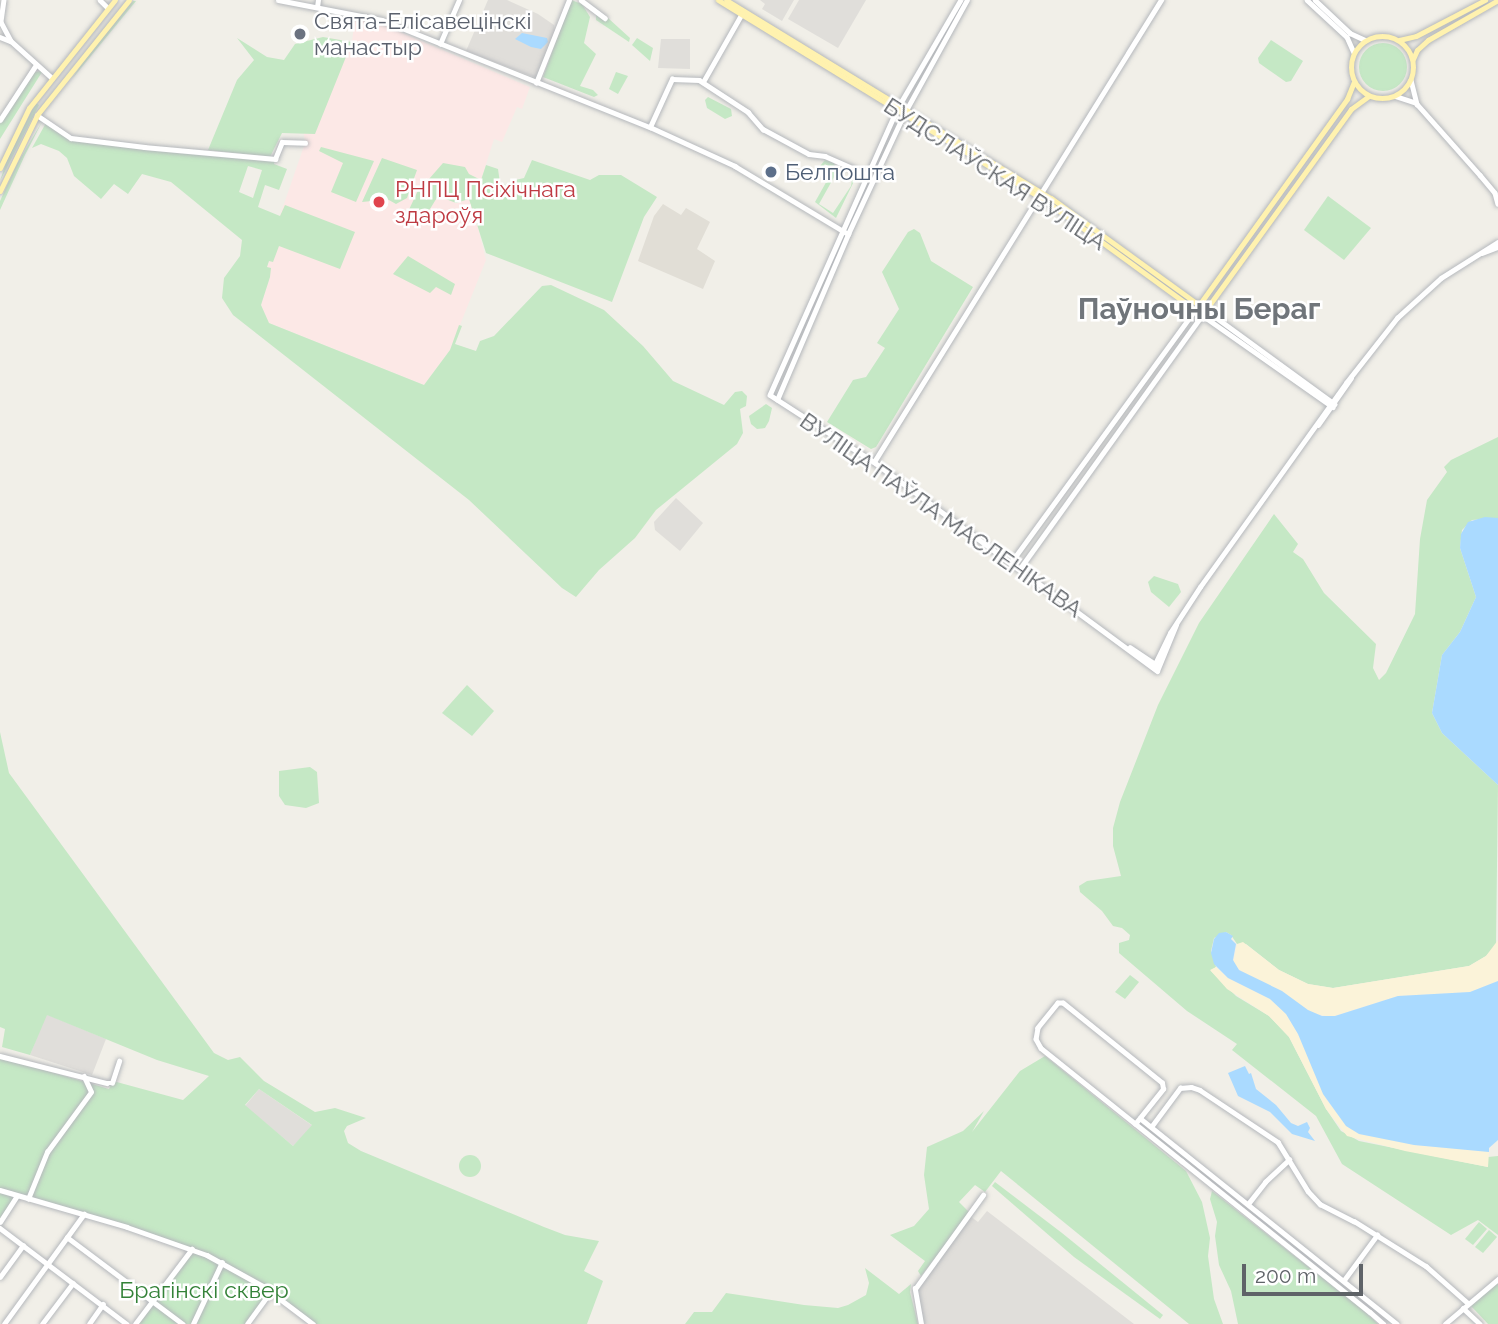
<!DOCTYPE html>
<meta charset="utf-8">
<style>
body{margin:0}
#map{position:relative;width:1498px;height:1324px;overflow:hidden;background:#f1efe8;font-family:Raleway,sans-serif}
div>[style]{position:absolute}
.industrial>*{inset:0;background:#e0deda}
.education>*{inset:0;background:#e1ded6}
.medical>*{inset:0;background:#fce8e6}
.green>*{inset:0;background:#c5e8c5}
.round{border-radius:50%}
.sand>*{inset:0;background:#fbf3d9}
.water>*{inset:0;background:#aadaff}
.roads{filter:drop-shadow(0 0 2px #b5b8bc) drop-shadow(0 0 2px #b5b8bc)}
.minor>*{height:4.5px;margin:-2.25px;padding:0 2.25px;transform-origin:2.25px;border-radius:2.25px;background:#fff}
.major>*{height:5px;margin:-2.5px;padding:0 2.5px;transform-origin:2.5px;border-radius:2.5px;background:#fff2af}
.major>.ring{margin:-2.5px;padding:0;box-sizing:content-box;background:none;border:5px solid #fff2af;border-radius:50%}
.dots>*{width:19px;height:19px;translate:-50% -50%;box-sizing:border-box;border:4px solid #fff;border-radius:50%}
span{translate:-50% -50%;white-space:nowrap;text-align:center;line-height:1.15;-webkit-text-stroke:5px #fff;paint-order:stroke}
.worship-label{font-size:23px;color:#5b616d}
.left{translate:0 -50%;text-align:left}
.service-label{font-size:23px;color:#4e5e75}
.street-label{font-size:23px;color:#5f6368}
.health-label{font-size:23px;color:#be3a42}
.park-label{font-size:23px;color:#348238}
.district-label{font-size:30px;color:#70757a;font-weight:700}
.scale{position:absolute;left:1242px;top:1264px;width:121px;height:32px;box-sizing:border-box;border:4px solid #5f6368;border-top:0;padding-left:9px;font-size:21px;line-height:24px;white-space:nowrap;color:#5f6368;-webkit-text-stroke:5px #fff;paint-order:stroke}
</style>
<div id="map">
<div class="industrial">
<i style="clip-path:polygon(488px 0,507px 0,538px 14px,554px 25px,555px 31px,537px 78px,466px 51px)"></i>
<i style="clip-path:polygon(760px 0,794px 0,782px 21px,762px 9px,765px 4px)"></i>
<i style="clip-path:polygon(799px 0,866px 0,838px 48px,788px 19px)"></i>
<i style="clip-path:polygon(661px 39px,690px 39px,690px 69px,658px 68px)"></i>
<i style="clip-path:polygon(676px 498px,703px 523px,680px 551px,655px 530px,654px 522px)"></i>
<i style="clip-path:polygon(46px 1014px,106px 1039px,92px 1075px,30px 1055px)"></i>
<i style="clip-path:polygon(259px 1089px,313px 1126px,293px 1146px,245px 1106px)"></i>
<i style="clip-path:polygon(987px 1211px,1134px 1324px,923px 1324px,915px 1292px,970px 1216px,978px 1222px)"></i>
</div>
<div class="education">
<i style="clip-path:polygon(663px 204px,681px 215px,686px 208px,710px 222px,697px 249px,715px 261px,703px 289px,638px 261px,654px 216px)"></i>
</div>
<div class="medical">
<i style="clip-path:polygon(355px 17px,372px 20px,530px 87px,522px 109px,517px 107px,502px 142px,494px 139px,481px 180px,469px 176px,471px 200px,486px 260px,450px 350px,424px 385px,269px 323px,261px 305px,270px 277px,267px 267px,270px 260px,273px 261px,279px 245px,289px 249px,275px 230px,305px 143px,293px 50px,329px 38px,352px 42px)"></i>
</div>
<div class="green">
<i style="clip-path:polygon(571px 0,582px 4px,590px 17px,584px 43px,596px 54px,580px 86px,593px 90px,598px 95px,594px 97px,543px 77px)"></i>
<i style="clip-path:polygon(133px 1px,136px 1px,72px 79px,85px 59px)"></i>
<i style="clip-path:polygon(596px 15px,605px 21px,608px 18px,630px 38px,629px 42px,596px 20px)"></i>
<i style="clip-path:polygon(323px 37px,352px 42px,315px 134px,282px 133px,270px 157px,208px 150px,237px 80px,254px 60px,237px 38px,267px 57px,284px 60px,295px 44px)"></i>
<i style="clip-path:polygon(637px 38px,653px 48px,650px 61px,632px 45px)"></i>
<i style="clip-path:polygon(1271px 40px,1303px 61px,1291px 81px,1286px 82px,1259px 63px,1258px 58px)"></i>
<i class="round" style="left:1359px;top:43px;width:48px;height:48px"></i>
<i style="clip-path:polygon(41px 71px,42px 72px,0 139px,0 124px,35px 72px)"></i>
<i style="clip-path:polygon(616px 72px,628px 76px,618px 94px,609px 89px)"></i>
<i style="clip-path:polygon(708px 97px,731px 109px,732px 116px,725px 119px,707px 108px,705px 100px)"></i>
<i style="clip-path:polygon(36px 103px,39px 105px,0 181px,8px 157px)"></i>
<i style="clip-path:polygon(43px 120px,25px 155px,0 210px,0 201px,17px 164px)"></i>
<i style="clip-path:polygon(evenodd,46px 123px,74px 141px,236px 158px,252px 156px,275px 159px,274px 164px,287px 169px,279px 190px,265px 185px,258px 207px,280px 216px,285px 205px,355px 232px,340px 269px,279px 246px,273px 262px,269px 261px,267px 267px,271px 268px,270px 277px,261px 305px,269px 323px,424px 385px,450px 350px,459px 325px,462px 326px,455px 344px,476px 351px,480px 341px,494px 336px,542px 286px,551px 285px,604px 310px,643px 346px,673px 381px,724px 405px,735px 392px,742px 391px,747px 396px,746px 406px,740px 409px,743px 433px,737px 444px,656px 510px,635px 538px,599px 570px,576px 597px,562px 588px,469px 500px,233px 315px,222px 298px,224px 278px,240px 256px,242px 240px,171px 182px,142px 174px,128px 194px,114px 184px,101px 199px,74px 176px,67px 158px,59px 151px,41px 144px,32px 148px,46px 123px,248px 166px,262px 170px,253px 198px,239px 192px,248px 166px)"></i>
<i style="clip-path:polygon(321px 147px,374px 161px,356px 202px,331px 192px,343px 163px,319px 151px)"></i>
<i style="clip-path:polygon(382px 158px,417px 170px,407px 198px,396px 204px,380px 195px,372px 201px,362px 202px)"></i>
<i style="clip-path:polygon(532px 160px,590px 180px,599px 175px,621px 175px,657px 197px,644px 217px,612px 302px,486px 253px,469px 199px,456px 203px,438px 196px,430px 209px,411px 221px,405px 218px,423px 180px,429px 179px,443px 163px,465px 167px,469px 174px,481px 180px,486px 165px,498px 169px,500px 183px,509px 186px,511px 181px,524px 178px)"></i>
<i style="clip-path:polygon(825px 160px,833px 162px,838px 170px,819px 204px,833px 213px,851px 186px,853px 174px,858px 173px,836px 218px,815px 202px,833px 170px,825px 164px,818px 173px,816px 171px)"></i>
<i style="clip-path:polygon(1328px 196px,1371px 228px,1344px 260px,1304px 230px)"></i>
<i style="clip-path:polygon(914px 229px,920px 233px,931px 261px,973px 287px,876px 447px,871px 449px,827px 422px,853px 380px,866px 377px,885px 348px,877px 343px,899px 309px,882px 272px,908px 232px)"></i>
<i style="clip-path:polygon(408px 256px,455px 284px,451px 295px,436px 287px,430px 293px,393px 274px)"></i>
<i style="clip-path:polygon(766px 404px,772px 408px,769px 421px,765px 428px,757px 429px,751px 424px,749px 416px)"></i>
<i style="clip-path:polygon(1498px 437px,1498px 518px,1472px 520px,1462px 530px,1460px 548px,1476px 597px,1460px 632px,1442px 655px,1432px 713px,1442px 733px,1498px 785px,1496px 945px,1486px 956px,1469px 966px,1333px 988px,1308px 984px,1279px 970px,1246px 944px,1237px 944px,1231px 935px,1226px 932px,1214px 938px,1211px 951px,1216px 967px,1211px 971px,1236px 996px,1269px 1016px,1289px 1037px,1326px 1109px,1341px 1131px,1359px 1141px,1488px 1167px,1488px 1157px,1498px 1156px,1498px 1235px,1478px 1220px,1451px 1235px,1342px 1164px,1316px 1116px,1232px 1050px,1237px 1044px,1187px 1011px,1119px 953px,1119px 943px,1129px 940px,1130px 935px,1122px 928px,1113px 926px,1102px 911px,1080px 892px,1079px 886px,1087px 881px,1121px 876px,1113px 846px,1113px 828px,1120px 802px,1158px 705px,1199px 623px,1274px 514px,1298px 544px,1293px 552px,1303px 559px,1324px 593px,1376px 644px,1373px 668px,1379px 680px,1386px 673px,1415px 614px,1420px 539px,1427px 500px,1447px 472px,1444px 467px,1451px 460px)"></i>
<i style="clip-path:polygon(1154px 576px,1178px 584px,1181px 592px,1169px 607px,1151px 592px,1148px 582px)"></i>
<i style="clip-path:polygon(467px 685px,494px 711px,472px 736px,442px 713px)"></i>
<i style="clip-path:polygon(evenodd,0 732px,9px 773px,214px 1053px,228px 1060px,240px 1057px,264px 1081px,315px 1112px,335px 1108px,366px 1118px,347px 1126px,344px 1131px,348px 1143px,361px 1151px,544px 1227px,565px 1235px,599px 1241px,584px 1271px,603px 1281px,587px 1324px,313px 1324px,270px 1292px,247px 1324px,135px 1324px,191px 1249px,18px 1195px,0 1222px,0 1057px,109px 1089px,113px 1081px,183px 1100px,209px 1076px,157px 1060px,47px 1015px,30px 1055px,2px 1047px,5px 1029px,0 1027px,0 732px,259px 1089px,312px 1125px,293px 1146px,245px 1105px,259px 1089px)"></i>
<i style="clip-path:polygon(310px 767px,317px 772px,319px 803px,306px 808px,285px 805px,279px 796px,279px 771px)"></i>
<i style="clip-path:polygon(1130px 975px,1139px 982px,1125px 999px,1115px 992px)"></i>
<i style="clip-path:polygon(1045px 1056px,1186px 1171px,1202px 1202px,1210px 1238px,1208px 1256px,1214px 1299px,1223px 1324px,1189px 1324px,1001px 1171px,985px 1192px,975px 1185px,959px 1202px,970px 1213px,921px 1276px,918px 1271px,925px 1261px,890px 1235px,914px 1226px,929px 1209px,924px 1175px,927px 1147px,963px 1131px,984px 1111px,972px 1132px,1020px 1071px)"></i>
<i class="round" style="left:459px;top:1155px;width:22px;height:22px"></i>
<i style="clip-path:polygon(995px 1182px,1062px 1233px,1163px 1315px,1160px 1319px,1074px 1257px,992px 1186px)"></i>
<i style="clip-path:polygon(1212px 1191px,1362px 1309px,1378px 1324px,1238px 1324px,1231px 1291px,1219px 1265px,1215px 1236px,1217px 1222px,1210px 1199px)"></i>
<i style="clip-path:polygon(1479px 1222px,1487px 1229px,1473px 1245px,1465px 1239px)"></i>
<i style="clip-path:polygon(1489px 1230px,1497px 1237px,1483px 1253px,1475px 1247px)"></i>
<i style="clip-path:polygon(865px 1268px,899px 1294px,911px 1284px,910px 1292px,918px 1324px,685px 1324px,694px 1312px,712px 1312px,726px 1293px,804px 1305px,838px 1308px,848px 1305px,866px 1295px,869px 1283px)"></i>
<i style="clip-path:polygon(1498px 1282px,1498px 1324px,1488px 1324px,1471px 1306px)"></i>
</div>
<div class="sand">
<i style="clip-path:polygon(1498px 940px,1498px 981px,1470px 992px,1398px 996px,1331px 1017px,1312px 1013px,1277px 989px,1243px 973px,1233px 963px,1237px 944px,1243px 942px,1279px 970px,1308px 984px,1333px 988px,1469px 966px,1486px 956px)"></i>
<i style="clip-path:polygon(1216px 967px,1228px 978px,1270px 999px,1286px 1014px,1298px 1034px,1326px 1099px,1349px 1128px,1414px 1145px,1485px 1151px,1489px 1152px,1488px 1167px,1405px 1151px,1347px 1136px,1326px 1109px,1289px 1037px,1269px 1016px,1227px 989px,1210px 970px)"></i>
</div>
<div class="water">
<i style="clip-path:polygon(522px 33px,547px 38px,548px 42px,541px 49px,531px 47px,515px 39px)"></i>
<i style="clip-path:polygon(1485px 517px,1498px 518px,1498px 785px,1442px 733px,1432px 713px,1442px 655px,1460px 632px,1476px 597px,1460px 548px,1461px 534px,1468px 522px)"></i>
<i style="clip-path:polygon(1226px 932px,1233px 936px,1231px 939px,1236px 944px,1233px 960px,1239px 970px,1282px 991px,1308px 1010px,1322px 1016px,1335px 1016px,1398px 996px,1470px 992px,1498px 981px,1498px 1140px,1489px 1148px,1489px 1152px,1414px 1145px,1359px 1134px,1346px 1126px,1323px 1094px,1298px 1034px,1286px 1014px,1270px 999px,1228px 978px,1214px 964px,1211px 953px,1214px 939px,1219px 933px)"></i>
<i style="clip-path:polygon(1245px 1066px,1249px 1074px,1251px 1073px,1256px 1089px,1276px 1105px,1291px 1123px,1298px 1126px,1307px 1122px,1310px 1128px,1308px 1132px,1315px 1141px,1292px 1134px,1270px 1112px,1238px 1096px,1228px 1073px)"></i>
</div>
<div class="roads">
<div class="minor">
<i style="left:4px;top:0;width:22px;rotate:98deg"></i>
<i style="left:1px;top:22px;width:21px;rotate:62deg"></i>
<i style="left:11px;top:41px;width:54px;rotate:42deg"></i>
<i style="left:100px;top:0;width:11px;rotate:45deg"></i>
<i style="left:278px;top:0;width:106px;rotate:10.9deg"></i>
<i style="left:382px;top:20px;width:289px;rotate:21.8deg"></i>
<i style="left:650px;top:127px;width:94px;rotate:24.6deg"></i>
<i style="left:735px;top:166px;width:132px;rotate:31deg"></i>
<i style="left:581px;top:0;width:30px;rotate:37deg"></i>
<i style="left:961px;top:0;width:127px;rotate:120.2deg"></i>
<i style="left:897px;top:110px;width:312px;rotate:114deg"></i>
<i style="left:770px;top:395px;width:124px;rotate:32.8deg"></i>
<i style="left:874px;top:462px;width:352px;rotate:36.4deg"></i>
<i style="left:1157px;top:671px;width:50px;rotate:-67.6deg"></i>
<i style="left:1307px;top:0;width:54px;rotate:42.8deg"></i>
<i style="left:1347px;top:37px;width:17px;rotate:66deg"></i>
<i style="left:1315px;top:0;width:48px;rotate:43.3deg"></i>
<i style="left:1350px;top:33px;width:17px;rotate:25deg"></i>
<i style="left:317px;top:7px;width:7px;rotate:-82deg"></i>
<i style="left:0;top:37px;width:11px;rotate:22deg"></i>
<i style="left:440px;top:44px;width:48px;rotate:-66.6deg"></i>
<i style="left:1411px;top:80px;width:25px;rotate:76deg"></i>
<i style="left:1417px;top:104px;width:95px;rotate:48.4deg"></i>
<i style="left:1480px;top:175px;width:23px;rotate:50deg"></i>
<i style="left:1495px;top:193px;width:11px;rotate:75deg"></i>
<i style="left:703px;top:82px;width:77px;rotate:-60.4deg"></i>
<i style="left:536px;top:83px;width:89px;rotate:-68.3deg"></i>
<i style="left:1395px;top:96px;width:22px;rotate:18deg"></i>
<i style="left:37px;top:115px;width:41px;rotate:34.1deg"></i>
<i style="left:71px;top:138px;width:74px;rotate:7deg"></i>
<i style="left:144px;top:147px;width:132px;rotate:5.2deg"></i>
<i style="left:275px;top:159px;width:18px;rotate:-68deg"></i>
<i style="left:282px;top:142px;width:23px;rotate:2deg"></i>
<i style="left:0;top:120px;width:66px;rotate:-56.8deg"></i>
<i style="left:650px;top:127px;width:53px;rotate:-65.4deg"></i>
<i style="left:672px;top:79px;width:27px;rotate:2deg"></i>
<i style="left:699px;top:80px;width:59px;rotate:33.1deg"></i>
<i style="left:748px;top:112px;width:23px;rotate:49deg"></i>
<i style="left:763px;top:129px;width:52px;rotate:28.5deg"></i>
<i style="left:809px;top:154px;width:16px;rotate:7deg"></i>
<i style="left:825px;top:156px;width:47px;rotate:23.8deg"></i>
<i style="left:1482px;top:253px;width:17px;rotate:-21deg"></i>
<i style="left:777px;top:400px;width:181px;rotate:-66.8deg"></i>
<i style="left:848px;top:234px;width:132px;rotate:-65deg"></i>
<i style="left:904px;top:114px;width:130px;rotate:-61.1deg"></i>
<i style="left:1318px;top:425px;width:57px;rotate:-54.9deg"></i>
<i style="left:874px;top:462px;width:544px;rotate:-58.15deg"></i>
<i style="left:1012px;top:561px;width:317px;rotate:-53.9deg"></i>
<i style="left:1199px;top:305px;width:168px;rotate:36.1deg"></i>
<i style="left:1021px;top:567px;width:310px;rotate:-54.3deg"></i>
<i style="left:1202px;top:315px;width:160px;rotate:35.1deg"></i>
<i style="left:1130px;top:647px;width:32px;rotate:34deg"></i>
<i style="left:1153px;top:668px;width:39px;rotate:-64deg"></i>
<i style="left:1170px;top:633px;width:55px;rotate:-56.9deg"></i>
<i style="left:1200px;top:587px;width:251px;rotate:-54.4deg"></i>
<i style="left:1346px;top:383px;width:83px;rotate:-51.9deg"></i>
<i style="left:1397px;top:318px;width:59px;rotate:-42.3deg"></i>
<i style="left:1441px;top:278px;width:67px;rotate:-32.3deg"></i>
<i style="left:0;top:1056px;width:110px;rotate:14.2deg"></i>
<i style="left:107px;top:1083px;width:5px"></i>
<i style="left:112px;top:1083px;width:23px;rotate:-72deg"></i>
<i style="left:1140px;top:1118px;width:329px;rotate:38.7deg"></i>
<i style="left:1135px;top:1124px;width:45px;rotate:-51.3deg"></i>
<i style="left:1163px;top:1089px;width:6px;rotate:-99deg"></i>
<i style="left:1162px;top:1083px;width:127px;rotate:-141.1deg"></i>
<i style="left:1063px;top:1003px;width:5px;rotate:180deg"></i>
<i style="left:1058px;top:1003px;width:32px;rotate:129deg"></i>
<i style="left:1038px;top:1028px;width:11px;rotate:100deg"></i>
<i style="left:1036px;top:1039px;width:10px;rotate:61deg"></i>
<i style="left:1041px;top:1048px;width:181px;rotate:38.7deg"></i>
<i style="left:1182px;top:1161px;width:241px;rotate:38.8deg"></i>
<i style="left:1370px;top:1312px;width:18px;rotate:41deg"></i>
<i style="left:1151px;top:1127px;width:49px;rotate:-53.4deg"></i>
<i style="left:1180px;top:1088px;width:11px;rotate:-5deg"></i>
<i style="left:1191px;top:1087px;width:9px;rotate:18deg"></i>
<i style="left:1200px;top:1090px;width:94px;rotate:33.7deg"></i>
<i style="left:1278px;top:1142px;width:57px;rotate:58.5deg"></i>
<i style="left:1308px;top:1191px;width:18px;rotate:47deg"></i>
<i style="left:1320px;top:1204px;width:38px;rotate:27deg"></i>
<i style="left:1354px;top:1221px;width:85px;rotate:32deg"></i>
<i style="left:1426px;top:1266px;width:56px;rotate:41.4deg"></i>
<i style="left:0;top:1190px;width:132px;rotate:16.2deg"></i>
<i style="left:127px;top:1227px;width:85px;rotate:19.3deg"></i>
<i style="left:207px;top:1255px;width:64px;rotate:29deg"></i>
<i style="left:263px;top:1286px;width:63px;rotate:37.2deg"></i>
<i style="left:28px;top:1199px;width:51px;rotate:-68deg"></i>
<i style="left:47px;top:1152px;width:74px;rotate:-53.7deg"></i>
<i style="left:91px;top:1092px;width:17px;rotate:-115deg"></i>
<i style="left:1248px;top:1204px;width:28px;rotate:-52deg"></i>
<i style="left:1265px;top:1182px;width:33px;rotate:-43deg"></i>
<i style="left:0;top:1222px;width:31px;rotate:-57deg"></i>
<i style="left:0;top:1228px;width:159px;rotate:37.1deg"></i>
<i style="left:67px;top:1237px;width:145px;rotate:36.9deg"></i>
<i style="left:0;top:1277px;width:39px;rotate:-54deg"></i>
<i style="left:1344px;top:1280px;width:56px;rotate:-53.7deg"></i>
<i style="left:1463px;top:1308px;width:23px;rotate:43deg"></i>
<i style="left:4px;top:1324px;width:136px;rotate:-54deg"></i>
<i style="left:42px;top:1324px;width:51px;rotate:-52.9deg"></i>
<i style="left:89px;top:1324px;width:24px;rotate:-55deg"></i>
<i style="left:135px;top:1324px;width:94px;rotate:-52.8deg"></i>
<i style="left:193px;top:1324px;width:68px;rotate:-64.9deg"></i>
<i style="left:247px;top:1324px;width:39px;rotate:-54deg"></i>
<i style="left:921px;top:1324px;width:36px;rotate:-100deg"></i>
<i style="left:915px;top:1289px;width:116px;rotate:-54.1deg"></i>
<i style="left:1445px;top:1324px;width:70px;rotate:-40.3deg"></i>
</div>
<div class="major">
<i style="left:718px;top:0;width:377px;rotate:31.5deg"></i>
<i style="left:1040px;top:197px;width:200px;rotate:36.1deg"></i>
<i style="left:1202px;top:315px;width:254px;rotate:-54.1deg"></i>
<i style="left:1351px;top:109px;width:22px;rotate:-36deg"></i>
<i style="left:726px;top:0;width:381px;rotate:31.4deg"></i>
<i style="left:1051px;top:198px;width:183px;rotate:35.9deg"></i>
<i style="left:1199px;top:305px;width:254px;rotate:-54.3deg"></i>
<i style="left:1347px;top:99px;width:18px;rotate:-68deg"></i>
<i class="ring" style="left:1351px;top:36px;width:57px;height:57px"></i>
<i style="left:1399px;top:40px;width:17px;rotate:-13deg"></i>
<i style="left:1416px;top:36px;width:78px;rotate:-27.6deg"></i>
<i style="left:1413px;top:59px;width:10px;rotate:-66deg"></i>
<i style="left:1417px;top:50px;width:15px;rotate:-42deg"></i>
<i style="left:1428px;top:40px;width:81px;rotate:-29.7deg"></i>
<i style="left:0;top:168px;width:67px;rotate:-64.2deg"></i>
<i style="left:29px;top:108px;width:138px;rotate:-51.5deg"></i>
<i style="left:0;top:191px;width:85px;rotate:-64deg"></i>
<i style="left:37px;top:115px;width:147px;rotate:-51.3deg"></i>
</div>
</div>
<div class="dots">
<i style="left:300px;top:34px;background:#6b7280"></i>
<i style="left:771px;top:172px;background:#5c6f8a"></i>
<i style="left:379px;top:202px;background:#e0444e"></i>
</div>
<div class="worship-label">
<span class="left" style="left:314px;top:34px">Свята-Елісавецінскі<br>манастыр</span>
</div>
<div class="service-label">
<span class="left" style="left:785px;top:172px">Белпошта</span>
</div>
<div class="street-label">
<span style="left:995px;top:174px;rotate:33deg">БУДСЛАЎСКАЯ ВУЛІЦА</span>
<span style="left:941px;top:515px;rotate:35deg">ВУЛІЦА ПАЎЛА МАСЛЕНІКАВА</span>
</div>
<div class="health-label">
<span class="left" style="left:395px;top:202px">РНПЦ Псіхічнага<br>здароўя</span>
</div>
<div class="park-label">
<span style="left:204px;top:1290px">Брагінскі сквер</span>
</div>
<div class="district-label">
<span style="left:1199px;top:309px">Паўночны Бераг</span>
</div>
<div class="scale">200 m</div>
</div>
